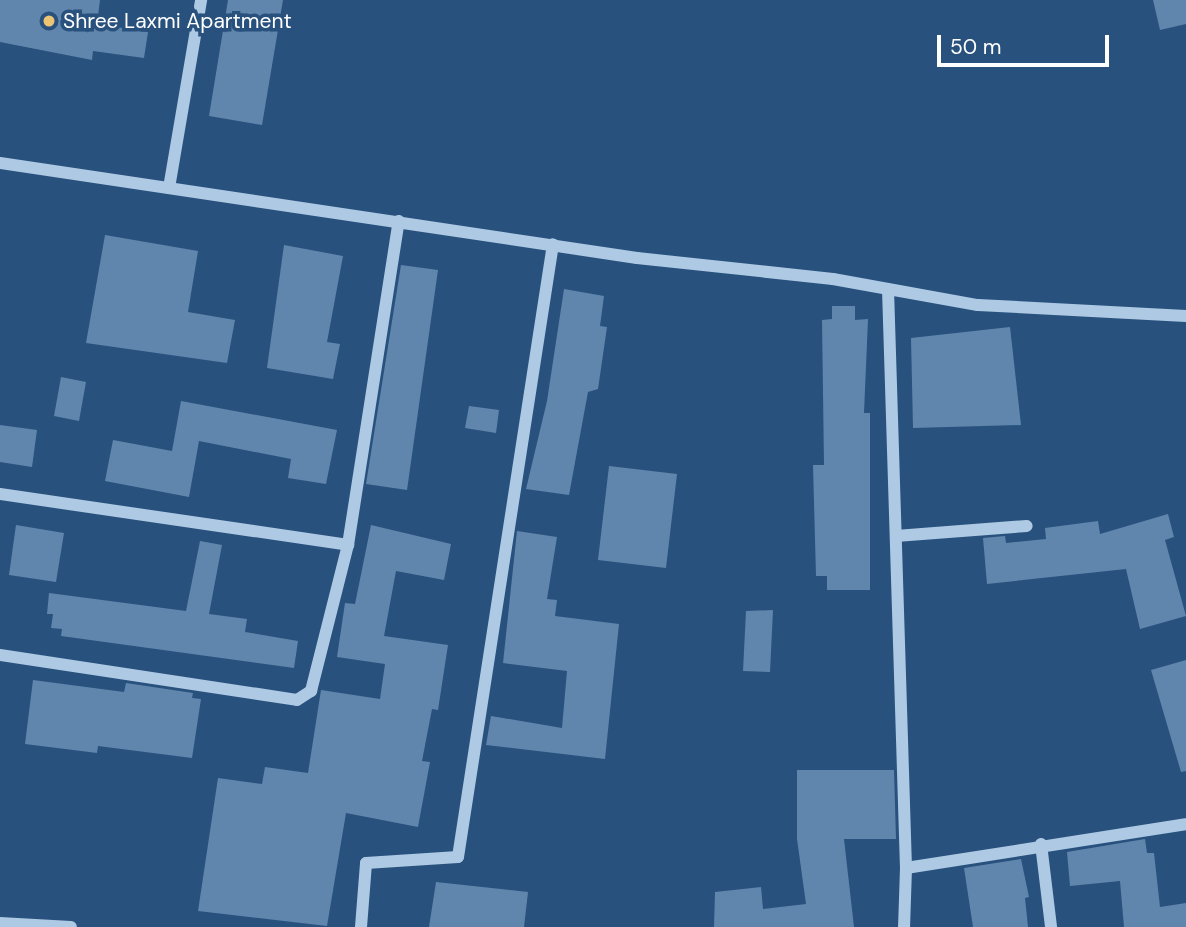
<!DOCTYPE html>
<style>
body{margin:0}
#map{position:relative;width:1186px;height:927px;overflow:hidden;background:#28517d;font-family:"DM Sans",sans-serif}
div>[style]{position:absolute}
.building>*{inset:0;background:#6186ad}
.minor>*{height:12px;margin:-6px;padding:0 6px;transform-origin:6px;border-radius:6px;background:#aec9e4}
.dots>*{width:19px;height:19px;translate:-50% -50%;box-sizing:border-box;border:4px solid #28517d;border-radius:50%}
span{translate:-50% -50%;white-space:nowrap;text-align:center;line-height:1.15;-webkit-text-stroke:7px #28517d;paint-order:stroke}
.poi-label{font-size:21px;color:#fff}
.left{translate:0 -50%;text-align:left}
.scale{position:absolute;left:937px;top:35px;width:172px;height:32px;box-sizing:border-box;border:4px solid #fff;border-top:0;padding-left:9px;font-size:21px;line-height:24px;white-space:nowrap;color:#fff;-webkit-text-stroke:5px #28517d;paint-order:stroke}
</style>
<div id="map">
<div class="building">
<i style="clip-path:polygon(0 0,100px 0,97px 24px,148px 32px,144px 58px,93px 51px,92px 60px,0 42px)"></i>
<i style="clip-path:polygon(228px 0,283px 0,262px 125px,209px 116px)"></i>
<i style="clip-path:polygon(1153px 0,1186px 0,1186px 24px,1160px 30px)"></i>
<i style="clip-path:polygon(105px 235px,198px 251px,188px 312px,235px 320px,227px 363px,86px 343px)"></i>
<i style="clip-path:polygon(284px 245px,343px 256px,327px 342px,340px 344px,333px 379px,267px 368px)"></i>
<i style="clip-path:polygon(401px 265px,438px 270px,407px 490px,366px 484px)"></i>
<i style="clip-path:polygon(564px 289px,604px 296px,600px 326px,607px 327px,598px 389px,588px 392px,569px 495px,526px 489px,547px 401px)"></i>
<i style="clip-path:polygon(832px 306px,855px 306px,855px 320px,868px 319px,864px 413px,870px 413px,870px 590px,827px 590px,827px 576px,816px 576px,813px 465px,824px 465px,822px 320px,832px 319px)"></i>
<i style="clip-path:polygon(1010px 327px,1021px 425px,913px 428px,911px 338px)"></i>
<i style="clip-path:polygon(61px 377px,86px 382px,79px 421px,54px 416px)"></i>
<i style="clip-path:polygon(181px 401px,337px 430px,326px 484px,288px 478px,291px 459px,199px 441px,189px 497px,105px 481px,113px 440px,172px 451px)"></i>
<i style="clip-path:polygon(469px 406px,499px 410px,496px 433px,465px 428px)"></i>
<i style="clip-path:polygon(0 425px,37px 430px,32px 467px,0 462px)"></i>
<i style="clip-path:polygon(609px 466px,677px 474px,666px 568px,598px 560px)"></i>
<i style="clip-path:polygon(1168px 514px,1174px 537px,1165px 540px,1186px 616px,1140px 629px,1126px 569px,987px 584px,983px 538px,1005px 536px,1006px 543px,1046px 539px,1045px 528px,1098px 521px,1100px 534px)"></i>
<i style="clip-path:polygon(16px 525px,64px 533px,56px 582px,9px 575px)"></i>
<i style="clip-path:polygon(371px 525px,451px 544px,444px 580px,396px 571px,384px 636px,448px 645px,438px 710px,432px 709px,422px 761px,430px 762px,418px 827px,346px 813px,327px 926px,198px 911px,218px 778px,262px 784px,265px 767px,308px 773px,321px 690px,380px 699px,385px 664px,337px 657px,345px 603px,355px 604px)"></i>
<i style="clip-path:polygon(517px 531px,557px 537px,547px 599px,557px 600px,555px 616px,619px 624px,605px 759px,486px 745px,491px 716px,562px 728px,567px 671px,503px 663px)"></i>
<i style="clip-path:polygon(200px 541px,222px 545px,209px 614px,247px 619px,245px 632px,298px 641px,294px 668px,61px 636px,62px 629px,51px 628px,53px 614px,47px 614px,49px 593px,186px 611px)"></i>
<i style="clip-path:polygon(773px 610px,770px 672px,743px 671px,746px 611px)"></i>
<i style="clip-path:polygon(1186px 660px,1186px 771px,1181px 772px,1151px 670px)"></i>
<i style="clip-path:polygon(33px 680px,124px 692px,126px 683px,193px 693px,192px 698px,201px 699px,192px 758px,98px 746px,97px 753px,25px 744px)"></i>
<i style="clip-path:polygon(797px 770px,894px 770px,896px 839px,844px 839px,854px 927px,714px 927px,715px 892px,761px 887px,763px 909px,806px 904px,797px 839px)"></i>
<i style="clip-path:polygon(1145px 839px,1147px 853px,1154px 853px,1160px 907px,1186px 903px,1186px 927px,1124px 927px,1120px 881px,1070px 886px,1067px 852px)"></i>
<i style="clip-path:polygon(1021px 859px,1029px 897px,1025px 898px,1028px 927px,973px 927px,964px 868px)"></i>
<i style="clip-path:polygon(436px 882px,528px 892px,524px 927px,429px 927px)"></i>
</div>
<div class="minor">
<i style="left:0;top:163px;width:644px;rotate:8.48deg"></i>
<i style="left:637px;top:258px;width:197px;rotate:6.1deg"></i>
<i style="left:833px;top:279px;width:147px;rotate:10.2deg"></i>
<i style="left:978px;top:305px;width:208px;rotate:3deg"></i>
<i style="left:169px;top:188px;width:191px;rotate:-80.3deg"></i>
<i style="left:888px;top:289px;width:579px;rotate:88.22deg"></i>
<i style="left:906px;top:868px;width:59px;rotate:91.9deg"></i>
<i style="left:0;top:494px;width:352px;rotate:8.3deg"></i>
<i style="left:896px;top:536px;width:131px;rotate:-4.4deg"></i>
<i style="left:0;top:655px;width:300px;rotate:8.6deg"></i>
<i style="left:297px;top:700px;width:17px;rotate:-33deg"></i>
<i style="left:311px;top:691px;width:151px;rotate:-75.8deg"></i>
<i style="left:348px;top:545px;width:328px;rotate:-81.1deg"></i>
<i style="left:1041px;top:844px;width:84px;rotate:83.1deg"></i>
<i style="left:906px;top:868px;width:283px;rotate:-8.9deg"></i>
<i style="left:0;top:923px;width:71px;rotate:3.2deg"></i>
<i style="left:361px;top:927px;width:64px;rotate:-85.5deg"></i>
<i style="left:366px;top:863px;width:92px;rotate:-3.7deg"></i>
<i style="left:458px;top:857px;width:620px;rotate:-81.19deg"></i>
</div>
<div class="dots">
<i style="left:49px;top:21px;background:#ecc474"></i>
</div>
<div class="poi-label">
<span class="left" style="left:63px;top:21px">Shree Laxmi Apartment</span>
</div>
<div class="scale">50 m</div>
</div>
